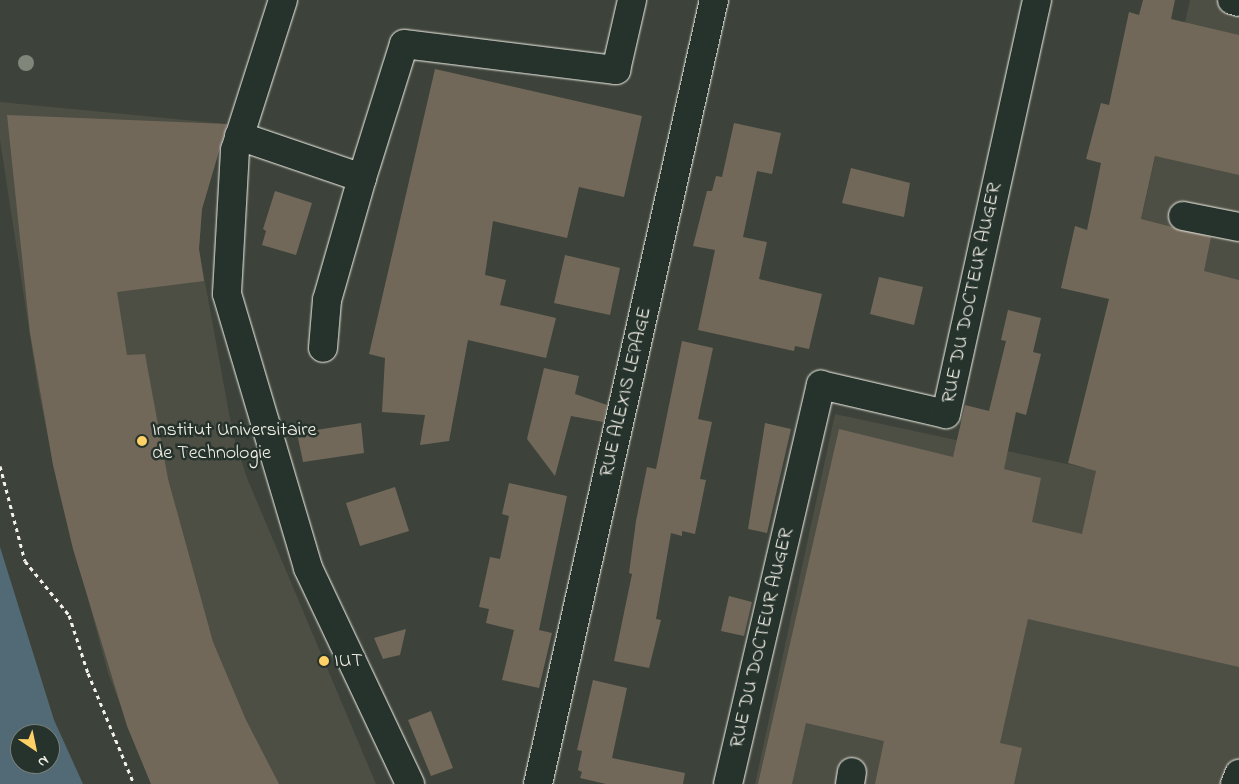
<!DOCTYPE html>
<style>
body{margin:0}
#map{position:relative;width:1239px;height:784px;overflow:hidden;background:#3d433a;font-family:"Indie Flower",sans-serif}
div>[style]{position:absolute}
.built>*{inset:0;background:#4d4e44}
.water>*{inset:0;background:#516a75}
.building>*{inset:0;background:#72685a}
.path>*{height:3px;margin-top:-1.5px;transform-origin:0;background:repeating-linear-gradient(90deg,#f4f1e8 0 4px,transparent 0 8px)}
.roads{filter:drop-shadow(0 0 1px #f4f1e8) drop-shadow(0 0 1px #f4f1e8)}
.minor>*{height:28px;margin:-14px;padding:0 14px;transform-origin:14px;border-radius:14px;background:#26332d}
.trees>*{width:16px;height:16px;margin:-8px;border-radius:50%;background:#808679}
.dots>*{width:14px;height:14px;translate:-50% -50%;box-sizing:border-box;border:2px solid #26332d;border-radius:50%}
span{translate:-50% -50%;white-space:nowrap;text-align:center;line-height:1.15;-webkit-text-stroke:5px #26332d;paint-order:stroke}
.street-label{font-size:20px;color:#f4f1e8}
.poi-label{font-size:20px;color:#f4f1e8}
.left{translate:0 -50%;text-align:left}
.north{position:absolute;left:10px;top:724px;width:50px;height:50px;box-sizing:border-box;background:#26332d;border:1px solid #787f78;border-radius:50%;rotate:146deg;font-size:14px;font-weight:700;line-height:20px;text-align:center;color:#f4f1e8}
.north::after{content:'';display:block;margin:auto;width:18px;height:22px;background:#ffd166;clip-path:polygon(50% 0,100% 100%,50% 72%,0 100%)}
</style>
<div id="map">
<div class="built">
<i style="clip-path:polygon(1190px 0,1239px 0,1239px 784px,755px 784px,835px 414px,1086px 468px)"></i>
<i style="clip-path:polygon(0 102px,227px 124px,202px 209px,199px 249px,233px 435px,247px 478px,376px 784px,151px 784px,108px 673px,59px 492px,38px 388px,0 140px)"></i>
</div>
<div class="water">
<i style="clip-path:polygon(evenodd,0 547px,54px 720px,83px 784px,0 784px,0 547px,20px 734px,50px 734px,50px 764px,20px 764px,20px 734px)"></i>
</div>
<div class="building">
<i style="clip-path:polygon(1143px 0,1175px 0,1171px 19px,1239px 35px,1239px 175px,1155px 156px,1141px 219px,1211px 237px,1204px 271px,1239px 280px,1239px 667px,1028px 619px,1000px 743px,1022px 748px,1014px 784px,875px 784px,884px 741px,806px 723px,792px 784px,758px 784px,839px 429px,953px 457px,965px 405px,989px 411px,1006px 341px,1001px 340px,1008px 310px,1041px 318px,1033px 352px,1041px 354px,1026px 415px,1016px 412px,1004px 469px,1041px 478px,1032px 522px,1082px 534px,1096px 471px,1068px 463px,1109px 299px,1061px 288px,1075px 226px,1087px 230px,1101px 163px,1086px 159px,1101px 103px,1109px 105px,1129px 12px,1139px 15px)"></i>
<i style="clip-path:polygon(435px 69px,642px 116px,624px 197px,579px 187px,567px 238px,493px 221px,485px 275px,506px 280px,500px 305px,556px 318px,546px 358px,468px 340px,449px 441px,420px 445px,425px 415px,382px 412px,385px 358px,369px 354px)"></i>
<i style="clip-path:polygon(7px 115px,227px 124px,202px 209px,199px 249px,204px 281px,117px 292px,127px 355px,145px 354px,168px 479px,213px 642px,246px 720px,279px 784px,151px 784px,127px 726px,73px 549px,53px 465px,30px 333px)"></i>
<i style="clip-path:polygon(734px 123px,781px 133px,772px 174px,757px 171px,743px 237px,767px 242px,759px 279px,822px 294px,809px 349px,795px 346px,794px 351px,698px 330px,715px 250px,693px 246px,707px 191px,712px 191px,716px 176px,722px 177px)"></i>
<i style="clip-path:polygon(851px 168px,910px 183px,904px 217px,842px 203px)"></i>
<i style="clip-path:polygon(275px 191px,312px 203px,296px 255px,262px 245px,266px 231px,263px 229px)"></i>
<i style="clip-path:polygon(565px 255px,620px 268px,610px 315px,554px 303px)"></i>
<i style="clip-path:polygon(879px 277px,923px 287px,914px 325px,870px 314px)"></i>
<i style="clip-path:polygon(682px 341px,713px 348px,698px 419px,712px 422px,700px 479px,706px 480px,695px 534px,682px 531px,682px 536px,671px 533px,656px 619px,661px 620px,649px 668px,614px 661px,632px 574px,629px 573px,636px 521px,647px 467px,656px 469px)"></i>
<i style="clip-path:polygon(544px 368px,579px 376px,575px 394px,607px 405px,603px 422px,571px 416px,555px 476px,527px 439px)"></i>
<i style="clip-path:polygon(361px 423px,364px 453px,303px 462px,297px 433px)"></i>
<i style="clip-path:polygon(765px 423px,791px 429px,767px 533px,748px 529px)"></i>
<i style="clip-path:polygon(509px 483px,567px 496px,539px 630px,552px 633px,539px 688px,502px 680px,514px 630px,486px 623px,489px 609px,479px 607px,490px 557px,500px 559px,509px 516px,502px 514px)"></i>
<i style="clip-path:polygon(395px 487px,409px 531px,360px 546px,346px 503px)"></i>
<i style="clip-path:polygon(729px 596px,752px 602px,744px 636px,721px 631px)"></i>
<i style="clip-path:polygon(406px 629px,400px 655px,383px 659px,374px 638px)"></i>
<i style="clip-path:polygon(593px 680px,627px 688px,612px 758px,685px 773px,683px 784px,606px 784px,580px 778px,582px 772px,578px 770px,582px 751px,577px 750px)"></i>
<i style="clip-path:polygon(431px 711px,453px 768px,431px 776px,408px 720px)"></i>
</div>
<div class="path">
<i style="left:0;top:466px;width:98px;rotate:75.3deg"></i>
<i style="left:25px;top:561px;width:70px;rotate:50.8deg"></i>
<i style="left:69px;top:615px;width:61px;rotate:71.9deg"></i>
<i style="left:88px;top:673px;width:120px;rotate:67.5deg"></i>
</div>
<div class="roads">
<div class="minor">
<i style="left:283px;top:0;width:157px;rotate:107.7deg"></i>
<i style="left:235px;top:150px;width:144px;rotate:93.2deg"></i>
<i style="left:227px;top:294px;width:286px;rotate:73.5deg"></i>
<i style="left:308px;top:568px;width:239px;rotate:64.7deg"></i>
<i style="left:1232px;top:0;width:7px;rotate:16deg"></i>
<i style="left:239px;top:136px;width:130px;rotate:18.9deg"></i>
<i style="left:362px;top:178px;width:127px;rotate:106deg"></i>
<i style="left:327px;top:300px;width:48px;rotate:94.8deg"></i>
<i style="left:362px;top:178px;width:140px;rotate:-72.6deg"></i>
<i style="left:404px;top:44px;width:214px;rotate:7deg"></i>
<i style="left:616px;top:70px;width:72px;rotate:-77.1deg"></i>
<i style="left:1183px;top:216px;width:57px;rotate:11.1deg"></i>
<i style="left:538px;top:784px;width:804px;rotate:-77.35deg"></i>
<i style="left:728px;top:784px;width:410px;rotate:-76.9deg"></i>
<i style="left:821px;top:385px;width:128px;rotate:13.1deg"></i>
<i style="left:946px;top:414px;width:424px;rotate:-77.6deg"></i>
<i style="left:850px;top:784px;width:12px;rotate:-81deg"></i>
<i style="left:1235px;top:784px;width:11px;rotate:-68deg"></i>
</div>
</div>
<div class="trees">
<i style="left:26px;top:63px"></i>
</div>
<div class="dots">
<i style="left:142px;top:441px;background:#ffd166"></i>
<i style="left:324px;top:661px;background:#ffd166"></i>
</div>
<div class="street-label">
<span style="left:972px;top:293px;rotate:-78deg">RUE DU DOCTEUR AUGER</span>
<span style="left:626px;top:392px;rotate:-77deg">RUE ALEXIS LEPAGE</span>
<span style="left:762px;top:638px;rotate:-77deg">RUE DU DOCTEUR AUGER</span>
</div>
<div class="poi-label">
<span class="left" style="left:152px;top:442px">Institut Universitaire<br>de Technologie</span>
<span class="left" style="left:334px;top:661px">IUT</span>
</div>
<div class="north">N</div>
</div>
